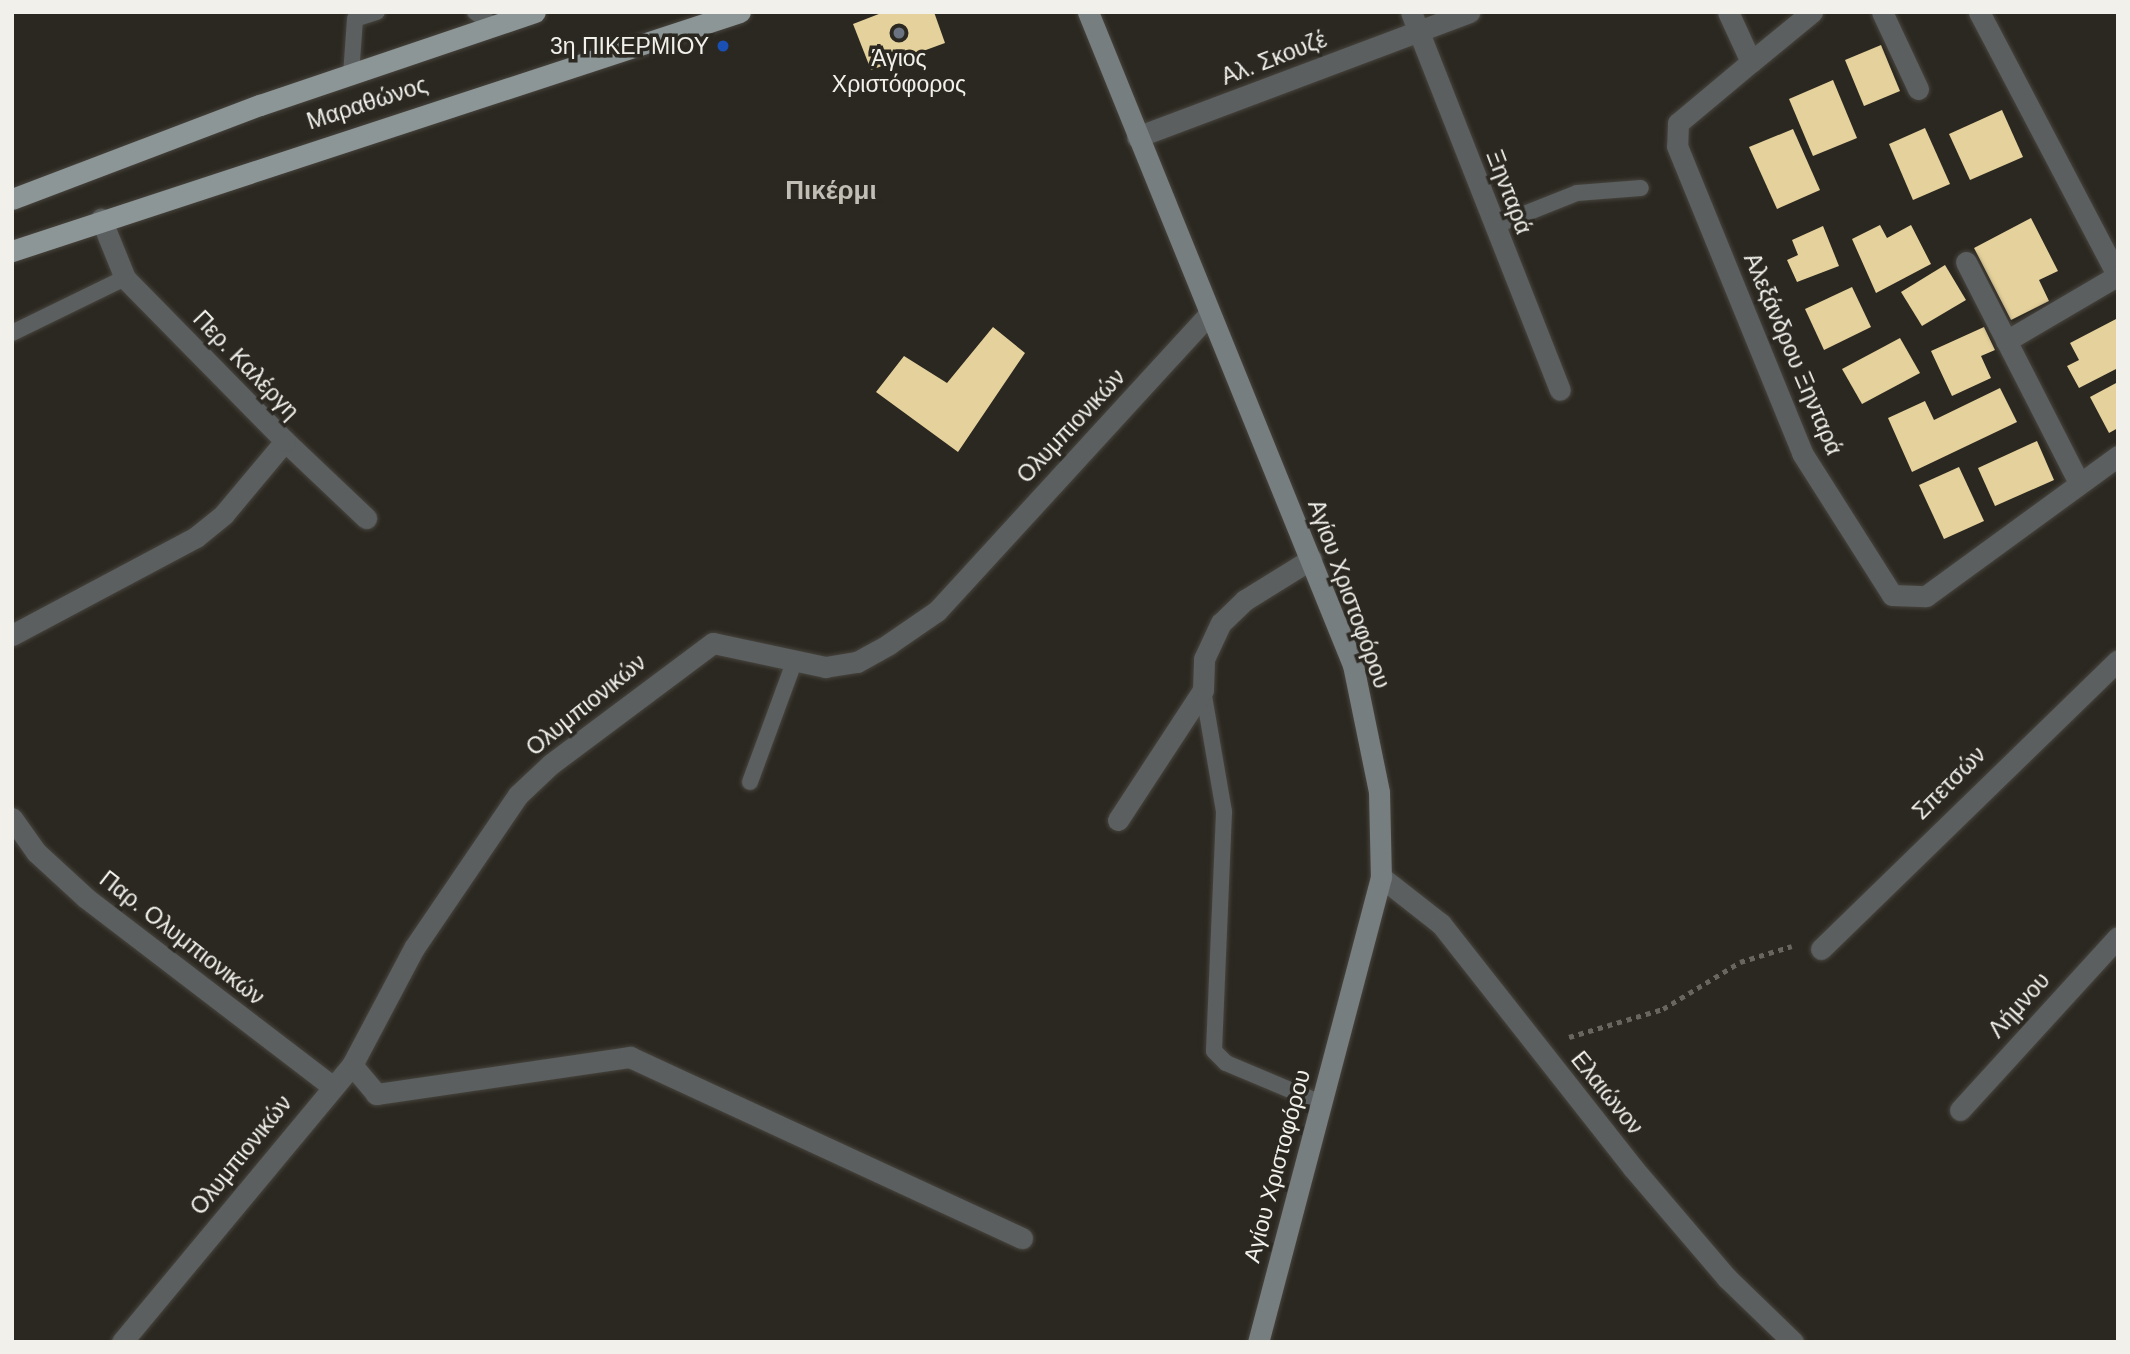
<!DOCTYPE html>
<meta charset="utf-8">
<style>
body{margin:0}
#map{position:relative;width:2130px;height:1354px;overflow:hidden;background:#2b2821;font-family:Helvetica,sans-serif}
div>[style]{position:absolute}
.building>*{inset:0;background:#e5d19b}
.path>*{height:4.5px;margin-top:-2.25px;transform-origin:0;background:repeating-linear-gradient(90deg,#696660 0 5px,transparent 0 10px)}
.roads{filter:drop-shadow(0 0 2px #47443d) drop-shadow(0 0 2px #47443d)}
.lane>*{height:16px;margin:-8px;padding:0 8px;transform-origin:8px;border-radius:8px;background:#5b5f60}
.street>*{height:21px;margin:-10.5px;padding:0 10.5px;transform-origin:10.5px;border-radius:10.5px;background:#5b5f60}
.secondary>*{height:21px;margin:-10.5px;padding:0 10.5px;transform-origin:10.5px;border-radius:10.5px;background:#777e7f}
.primary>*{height:21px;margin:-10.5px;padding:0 10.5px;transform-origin:10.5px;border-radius:10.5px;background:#8d9697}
.dots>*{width:19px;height:19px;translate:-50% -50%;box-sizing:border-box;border:4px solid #2b2821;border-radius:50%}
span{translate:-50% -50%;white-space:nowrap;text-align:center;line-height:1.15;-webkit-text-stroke:7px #2b2821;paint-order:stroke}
.poi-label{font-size:23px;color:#f1f0eb}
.right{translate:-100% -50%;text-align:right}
.street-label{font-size:23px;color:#f1f0eb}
.quarter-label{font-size:26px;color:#c1beb5;font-weight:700}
.frame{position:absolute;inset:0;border:14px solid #f1f0eb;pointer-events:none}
</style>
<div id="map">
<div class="building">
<i style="clip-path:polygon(884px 12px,934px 12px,945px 43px,871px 70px,853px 24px)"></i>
<i style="clip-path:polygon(1881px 45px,1900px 91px,1864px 106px,1845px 60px)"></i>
<i style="clip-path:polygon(1833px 80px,1857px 138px,1813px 156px,1789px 99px)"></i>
<i style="clip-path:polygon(2002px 110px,2023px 157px,1970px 180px,1949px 134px)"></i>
<i style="clip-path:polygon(1925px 128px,1950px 184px,1913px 200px,1889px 144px)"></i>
<i style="clip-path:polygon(1793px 129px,1820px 190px,1777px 209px,1749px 147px)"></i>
<i style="clip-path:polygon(2031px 218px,2058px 271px,2039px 280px,2049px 301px,2011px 320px,1974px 248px)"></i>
<i style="clip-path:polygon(1880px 225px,1887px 238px,1911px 225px,1931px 264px,1876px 293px,1852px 239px)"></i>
<i style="clip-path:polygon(1823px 226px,1839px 266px,1797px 282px,1787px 260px,1798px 255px,1792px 240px)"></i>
<i style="clip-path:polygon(1945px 265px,1966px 300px,1922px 326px,1901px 292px)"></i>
<i style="clip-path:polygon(1852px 287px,1871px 327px,1824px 350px,1805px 309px)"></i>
<i style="clip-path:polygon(2118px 318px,2118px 368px,2079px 388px,2067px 366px,2079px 360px,2070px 343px)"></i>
<i style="clip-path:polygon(993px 327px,1025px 353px,958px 452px,876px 392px,904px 356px,947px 383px)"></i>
<i style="clip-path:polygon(1984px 327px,1995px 350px,1981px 356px,1991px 378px,1952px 396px,1931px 351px)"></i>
<i style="clip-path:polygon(1900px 338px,1920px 373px,1862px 404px,1842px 369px)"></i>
<i style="clip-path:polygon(2118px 382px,2118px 428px,2109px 433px,2090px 397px)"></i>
<i style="clip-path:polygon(2000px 388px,2017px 422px,1912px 472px,1888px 418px,1925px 401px,1934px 420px)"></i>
<i style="clip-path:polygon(2037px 441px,2054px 480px,1995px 506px,1978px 468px)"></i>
<i style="clip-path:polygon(1959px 467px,1984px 521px,1944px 539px,1919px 485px)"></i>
</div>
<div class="path">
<i style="left:1569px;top:1037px;width:98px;rotate:-16.6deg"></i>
<i style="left:1663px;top:1009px;width:90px;rotate:-31.4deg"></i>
<i style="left:1740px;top:962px;width:54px;rotate:-17.1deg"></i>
</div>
<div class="roads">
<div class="lane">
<i style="left:475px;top:12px;width:24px;rotate:36deg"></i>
<i style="left:351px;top:75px;width:56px;rotate:-85.9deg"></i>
<i style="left:355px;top:19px;width:23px;rotate:-18deg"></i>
<i style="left:1494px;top:226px;width:89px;rotate:-21.7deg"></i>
<i style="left:1577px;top:193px;width:64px;rotate:-4.5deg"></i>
<i style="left:12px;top:333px;width:126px;rotate:-26deg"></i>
<i style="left:1203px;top:690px;width:124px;rotate:80.2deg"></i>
<i style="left:1224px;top:812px;width:239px;rotate:92.4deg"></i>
<i style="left:1214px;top:1051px;width:17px;rotate:45deg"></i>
<i style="left:1226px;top:1063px;width:103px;rotate:22.8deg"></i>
<i style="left:750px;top:782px;width:125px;rotate:-69.8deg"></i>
</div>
<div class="street">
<i style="left:1411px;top:12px;width:406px;rotate:68.5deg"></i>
<i style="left:1728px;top:12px;width:55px;rotate:65.3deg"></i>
<i style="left:1751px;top:62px;width:95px;rotate:140.1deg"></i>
<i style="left:1678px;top:123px;width:23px;rotate:92deg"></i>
<i style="left:1677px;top:146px;width:331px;rotate:67.8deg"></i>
<i style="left:1802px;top:453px;width:168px;rotate:57.6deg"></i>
<i style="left:1892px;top:595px;width:34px;rotate:2deg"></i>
<i style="left:1926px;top:596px;width:238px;rotate:-36.1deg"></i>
<i style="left:1882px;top:12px;width:85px;rotate:64.9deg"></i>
<i style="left:1979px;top:12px;width:299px;rotate:62.3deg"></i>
<i style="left:1751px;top:62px;width:79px;rotate:-39.3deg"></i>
<i style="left:1137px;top:137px;width:355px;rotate:-20.6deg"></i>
<i style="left:1966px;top:262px;width:248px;rotate:62.9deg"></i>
<i style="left:2006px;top:341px;width:129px;rotate:-30.4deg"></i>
<i style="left:285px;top:441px;width:112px;rotate:43.5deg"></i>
<i style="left:12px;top:635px;width:208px;rotate:-28deg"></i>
<i style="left:196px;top:537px;width:36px;rotate:-39deg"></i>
<i style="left:224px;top:514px;width:95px;rotate:-50.1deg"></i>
<i style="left:285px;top:441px;width:228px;rotate:-134.5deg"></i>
<i style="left:125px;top:278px;width:64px;rotate:-112.1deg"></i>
<i style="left:12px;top:818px;width:42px;rotate:54.8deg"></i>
<i style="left:36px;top:852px;width:68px;rotate:42.6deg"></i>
<i style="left:86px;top:898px;width:310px;rotate:37.4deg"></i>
<i style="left:1118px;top:820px;width:155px;rotate:-56.8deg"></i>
<i style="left:1203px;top:690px;width:31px;rotate:-88deg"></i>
<i style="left:1204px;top:659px;width:40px;rotate:-65deg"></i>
<i style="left:1221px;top:623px;width:33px;rotate:-44deg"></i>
<i style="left:1245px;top:600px;width:78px;rotate:-31.8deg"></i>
<i style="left:1381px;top:877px;width:76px;rotate:38.1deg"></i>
<i style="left:1441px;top:924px;width:310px;rotate:51.8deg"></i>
<i style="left:1633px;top:1168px;width:145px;rotate:49.5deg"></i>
<i style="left:1727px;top:1278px;width:92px;rotate:44.1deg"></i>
<i style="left:1821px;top:949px;width:414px;rotate:-44.2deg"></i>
<i style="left:352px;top:1065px;width:38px;rotate:50deg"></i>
<i style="left:376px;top:1094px;width:257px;rotate:-8.3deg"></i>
<i style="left:630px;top:1057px;width:432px;rotate:24.8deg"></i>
<i style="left:1960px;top:1110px;width:234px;rotate:-47.6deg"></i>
<i style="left:122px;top:1342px;width:360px;rotate:-50.3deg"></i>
<i style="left:352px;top:1065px;width:132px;rotate:-62.1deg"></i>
<i style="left:414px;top:948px;width:185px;rotate:-55.8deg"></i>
<i style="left:518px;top:795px;width:45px;rotate:-43.2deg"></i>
<i style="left:551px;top:764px;width:202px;rotate:-36.8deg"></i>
<i style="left:713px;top:643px;width:115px;rotate:12.1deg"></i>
<i style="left:825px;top:667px;width:32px;rotate:-9deg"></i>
<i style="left:857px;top:662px;width:37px;rotate:-29deg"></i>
<i style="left:889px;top:644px;width:58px;rotate:-34.5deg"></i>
<i style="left:937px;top:611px;width:404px;rotate:-47.5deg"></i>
</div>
<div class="secondary">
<i style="left:1088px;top:12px;width:705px;rotate:67.91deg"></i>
<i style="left:1353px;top:665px;width:130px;rotate:78.4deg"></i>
<i style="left:1379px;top:792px;width:85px;rotate:88.7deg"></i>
<i style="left:1381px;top:877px;width:481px;rotate:104.8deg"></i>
</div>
<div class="primary">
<i style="left:12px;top:199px;width:265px;rotate:-20.8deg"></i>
<i style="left:260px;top:105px;width:290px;rotate:-18.7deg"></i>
<i style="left:12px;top:251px;width:766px;rotate:-18.17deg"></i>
</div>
</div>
<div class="dots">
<i style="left:899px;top:33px;background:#6b7280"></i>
<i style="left:723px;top:46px;background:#1a4fb4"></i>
</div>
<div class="poi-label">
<span class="right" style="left:709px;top:46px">3η ΠΙΚΕΡΜΙΟΥ</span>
<span style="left:899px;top:71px">Άγιος<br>Χριστόφορος</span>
</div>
<div class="street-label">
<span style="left:1274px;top:58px;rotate:-21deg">Αλ. Σκουζέ</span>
<span style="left:367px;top:103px;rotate:-18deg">Μαραθώνος</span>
<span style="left:1509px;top:192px;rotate:69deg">Ξηνταρά</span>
<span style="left:1793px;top:354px;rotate:67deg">Αλεξάνδρου Ξηνταρά</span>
<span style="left:246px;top:365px;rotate:46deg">Περ. Καλέργη</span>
<span style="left:1071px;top:426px;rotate:-47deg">Ολυμπιονικών</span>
<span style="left:1349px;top:594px;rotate:70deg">Αγίου Χριστοφόρου</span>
<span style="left:586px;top:705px;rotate:-39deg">Ολυμπιονικών</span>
<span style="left:1949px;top:783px;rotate:-45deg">Σπετσών</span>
<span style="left:182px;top:938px;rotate:38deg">Παρ. Ολυμπιονικών</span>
<span style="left:2019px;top:1005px;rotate:-48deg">Λήμνου</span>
<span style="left:1607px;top:1093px;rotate:51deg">Ελαιώνον</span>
<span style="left:241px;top:1155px;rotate:-51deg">Ολυμπιονικών</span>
<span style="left:1277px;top:1166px;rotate:-75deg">Αγίου Χριστοφόρου</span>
</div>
<div class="quarter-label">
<span style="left:831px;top:191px">Πικέρμι</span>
</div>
<div class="frame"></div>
</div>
